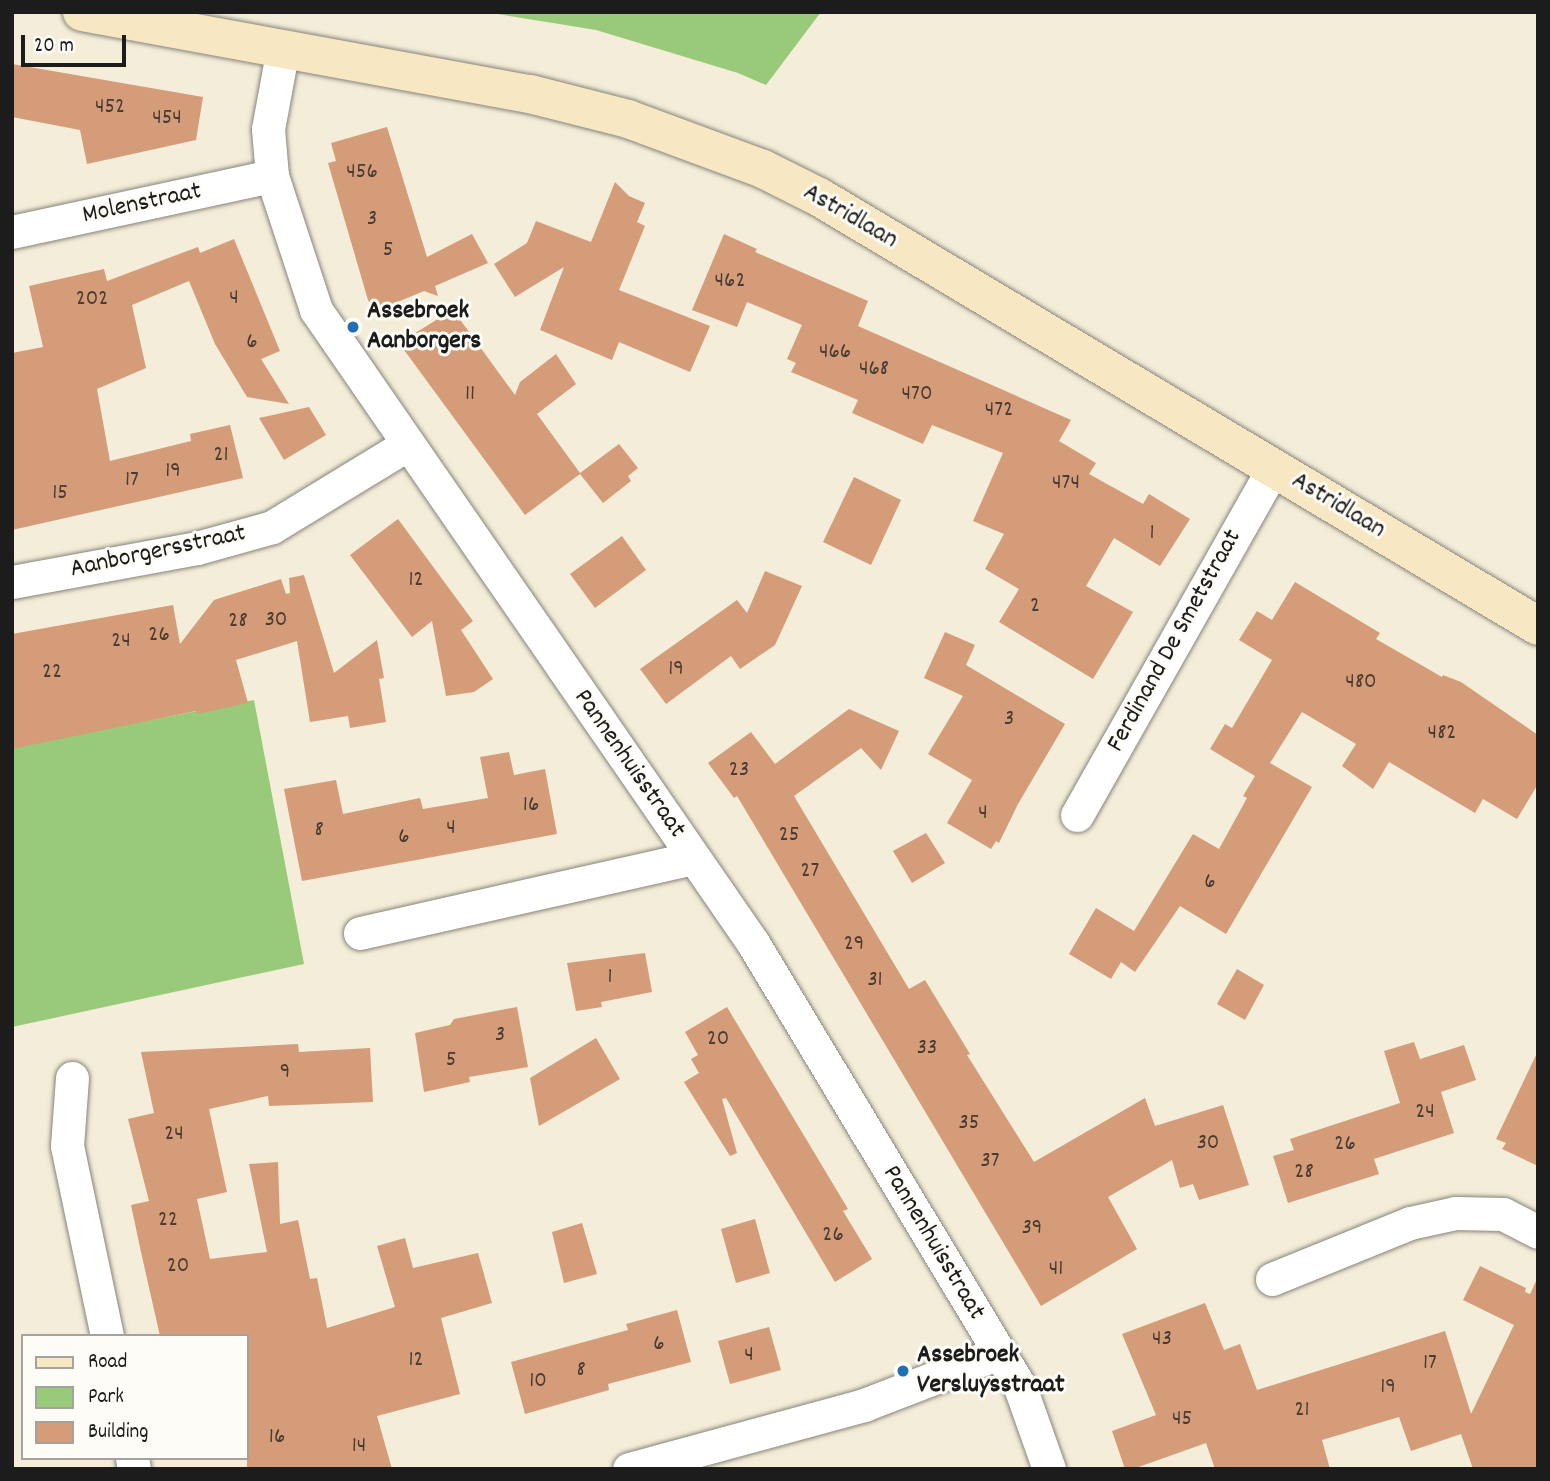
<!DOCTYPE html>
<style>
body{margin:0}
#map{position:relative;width:1550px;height:1481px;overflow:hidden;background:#f3edd9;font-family:Dekko,sans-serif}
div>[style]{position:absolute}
.green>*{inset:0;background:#99ca79}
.building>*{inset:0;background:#d49c78}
.roads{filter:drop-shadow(0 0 2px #88847a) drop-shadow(0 0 2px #88847a)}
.minor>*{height:33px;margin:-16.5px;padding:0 16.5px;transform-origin:16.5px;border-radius:16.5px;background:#fff}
.secondary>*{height:38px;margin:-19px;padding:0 19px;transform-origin:19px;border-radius:19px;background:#f7e8c3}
.dots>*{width:19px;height:19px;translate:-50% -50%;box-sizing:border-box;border:4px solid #fdfcf7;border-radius:50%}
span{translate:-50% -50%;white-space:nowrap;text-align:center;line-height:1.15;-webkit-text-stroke:6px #fdfcf7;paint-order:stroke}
.number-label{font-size:23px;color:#4a3c33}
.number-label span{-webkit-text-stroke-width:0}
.street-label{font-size:26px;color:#1c1c1c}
.poi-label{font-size:26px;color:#1c1c1c;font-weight:700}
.left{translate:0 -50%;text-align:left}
.frame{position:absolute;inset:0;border:14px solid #1c1c1c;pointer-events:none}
.legend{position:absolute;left:21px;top:1334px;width:228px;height:126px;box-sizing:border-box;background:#fdfcf7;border:2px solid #a3a29f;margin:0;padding:9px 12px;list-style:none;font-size:21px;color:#1c1c1c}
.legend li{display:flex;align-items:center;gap:14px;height:35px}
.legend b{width:35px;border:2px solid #a3a29f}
.scale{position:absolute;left:21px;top:35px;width:105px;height:32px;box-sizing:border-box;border:4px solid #1c1c1c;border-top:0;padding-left:9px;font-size:21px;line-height:24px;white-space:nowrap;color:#1c1c1c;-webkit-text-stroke:5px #fdfcf7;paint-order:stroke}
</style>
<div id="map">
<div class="green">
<i style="clip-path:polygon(485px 12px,821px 12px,766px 85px,738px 73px,596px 30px)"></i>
<i style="clip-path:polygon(254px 700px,304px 964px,12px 1027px,12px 747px)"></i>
</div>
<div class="building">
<i style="clip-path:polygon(12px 64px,203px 97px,196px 140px,87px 164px,80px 130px,12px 117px)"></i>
<i style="clip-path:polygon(387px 127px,427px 257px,472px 234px,488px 263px,435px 286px,438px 296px,424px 291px,376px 311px,368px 300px,328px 163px,336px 161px,331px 143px)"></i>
<i style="clip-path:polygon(615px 182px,629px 196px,645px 203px,637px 222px,645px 226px,619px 290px,710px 326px,690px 372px,619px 342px,612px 360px,540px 330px,564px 267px,515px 297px,494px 264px,527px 243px,536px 221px,591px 242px)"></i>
<i style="clip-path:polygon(724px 234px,757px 249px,755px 252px,868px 301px,858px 326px,1071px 420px,1059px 441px,1096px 463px,1089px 474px,1143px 504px,1149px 494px,1190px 519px,1160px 566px,1114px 538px,1086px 586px,1133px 612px,1093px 679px,999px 622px,1019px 589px,985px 569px,1004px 534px,973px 521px,1003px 453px,932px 425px,923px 444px,852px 413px,858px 400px,791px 372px,796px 363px,787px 359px,802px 325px,747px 302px,737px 327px,692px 310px)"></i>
<i style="clip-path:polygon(234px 239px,280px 351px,261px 359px,289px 404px,247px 397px,215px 344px,189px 281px,132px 305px,146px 368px,97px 389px,110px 461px,191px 441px,190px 434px,230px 425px,243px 478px,12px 530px,12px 353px,43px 347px,29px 286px,104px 269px,107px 281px,198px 247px,200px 253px)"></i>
<i style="clip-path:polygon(446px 314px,456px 314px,515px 395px,520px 382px,556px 354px,576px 384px,537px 414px,580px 473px,619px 444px,638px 468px,628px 476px,631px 481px,603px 503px,580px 474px,525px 515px,399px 343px)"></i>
<i style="clip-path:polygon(309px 407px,326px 435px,284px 460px,259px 418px)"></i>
<i style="clip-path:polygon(854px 477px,901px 500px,871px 565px,823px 542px)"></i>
<i style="clip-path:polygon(398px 519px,473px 621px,461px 630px,493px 679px,474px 692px,446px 696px,432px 621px,412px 637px,350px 555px)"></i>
<i style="clip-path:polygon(622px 536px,646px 570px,595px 608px,570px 574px)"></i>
<i style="clip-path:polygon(765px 571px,802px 586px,775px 645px,740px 669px,731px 656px,666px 704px,640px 669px,737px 600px,747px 613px)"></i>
<i style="clip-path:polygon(304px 575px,334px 673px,377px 640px,384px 678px,379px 679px,386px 722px,350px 728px,348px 716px,310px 722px,297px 641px,236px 660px,248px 703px,197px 714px,196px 711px,12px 749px,12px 634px,173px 605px,180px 644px,214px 600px,281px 579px,286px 594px,290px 593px,289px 578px)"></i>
<i style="clip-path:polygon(1295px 582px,1380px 633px,1376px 639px,1442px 677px,1443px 675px,1461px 682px,1538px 735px,1538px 784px,1517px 819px,1483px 799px,1475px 813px,1389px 762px,1373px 789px,1342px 766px,1356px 744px,1302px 712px,1270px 763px,1312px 787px,1226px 934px,1180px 906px,1135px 972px,1121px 962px,1111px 979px,1069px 954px,1096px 908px,1134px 931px,1193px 834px,1219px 849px,1247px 798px,1243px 796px,1255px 776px,1210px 749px,1225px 724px,1232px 728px,1272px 660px,1239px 640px,1257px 611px,1272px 620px)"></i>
<i style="clip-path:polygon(945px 632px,975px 645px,966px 665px,1065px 724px,1018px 804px,999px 843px,996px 841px,991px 849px,947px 823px,972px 780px,928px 754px,963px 696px,924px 678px)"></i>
<i style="clip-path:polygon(849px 709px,899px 731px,881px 770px,861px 748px,794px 796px,909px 989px,925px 980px,970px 1054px,967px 1055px,1034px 1162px,1145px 1098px,1155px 1126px,1223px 1105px,1249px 1185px,1199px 1200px,1193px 1184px,1180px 1188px,1172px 1160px,1108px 1197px,1137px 1249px,1041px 1306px,737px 796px,734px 798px,708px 763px,751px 732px,775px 764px)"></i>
<i style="clip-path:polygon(509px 752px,514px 775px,545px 769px,557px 834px,302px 881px,284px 789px,336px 780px,343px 814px,420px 798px,423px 809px,488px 798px,480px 757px)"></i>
<i style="clip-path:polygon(926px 833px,945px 863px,912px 883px,893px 851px)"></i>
<i style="clip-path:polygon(645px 953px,652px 992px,601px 1002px,602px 1007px,576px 1011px,567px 963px)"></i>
<i style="clip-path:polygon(1237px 969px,1264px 985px,1245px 1020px,1217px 1004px)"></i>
<i style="clip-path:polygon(517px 1007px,528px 1067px,469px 1077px,470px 1082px,424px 1092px,415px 1033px,450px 1025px,454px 1019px)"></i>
<i style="clip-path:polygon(727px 1007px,848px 1209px,843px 1211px,872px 1259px,835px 1282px,726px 1098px,722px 1099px,737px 1153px,730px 1156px,684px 1082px,699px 1073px,691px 1059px,698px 1055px,685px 1032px)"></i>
<i style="clip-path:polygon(596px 1038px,620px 1079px,539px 1126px,530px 1078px)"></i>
<i style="clip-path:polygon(1414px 1042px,1420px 1059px,1464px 1045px,1476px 1080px,1441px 1092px,1454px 1133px,1374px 1159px,1379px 1174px,1288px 1203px,1273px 1156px,1294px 1150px,1290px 1139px,1400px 1103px,1384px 1051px)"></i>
<i style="clip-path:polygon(298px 1044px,299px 1052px,370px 1048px,373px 1102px,269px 1106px,268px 1096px,209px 1109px,227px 1192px,197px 1199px,210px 1259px,267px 1252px,249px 1164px,278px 1162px,280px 1224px,298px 1220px,310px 1279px,317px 1278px,327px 1328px,395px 1307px,377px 1246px,405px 1238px,413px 1268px,478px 1253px,492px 1303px,441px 1318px,460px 1394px,377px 1416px,392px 1469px,247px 1469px,247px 1336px,160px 1336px,141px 1252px,131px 1205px,149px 1201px,128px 1119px,154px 1113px,141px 1052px)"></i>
<i style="clip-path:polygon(1538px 1051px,1538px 1166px,1502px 1149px,1506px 1143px,1496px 1139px)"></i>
<i style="clip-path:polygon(755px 1219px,770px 1273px,736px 1283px,721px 1229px)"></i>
<i style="clip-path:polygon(582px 1223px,597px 1274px,564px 1283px,552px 1232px)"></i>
<i style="clip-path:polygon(1480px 1266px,1526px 1288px,1525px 1292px,1530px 1294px,1538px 1277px,1538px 1469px,1473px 1469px,1461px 1434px,1411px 1451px,1399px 1417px,1322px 1440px,1330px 1469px,1215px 1469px,1206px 1443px,1133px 1469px,1125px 1469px,1112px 1431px,1156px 1415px,1122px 1334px,1205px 1303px,1224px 1350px,1240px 1344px,1257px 1390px,1445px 1331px,1471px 1414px,1514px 1325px,1463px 1300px)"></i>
<i style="clip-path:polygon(677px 1310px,691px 1362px,608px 1384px,609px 1390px,525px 1414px,511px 1362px,628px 1330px,626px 1324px)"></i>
<i style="clip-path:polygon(769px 1327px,781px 1370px,730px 1384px,718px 1341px)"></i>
</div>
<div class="roads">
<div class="minor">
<i style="left:283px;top:48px;width:82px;rotate:100.5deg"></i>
<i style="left:268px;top:129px;width:47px;rotate:85.1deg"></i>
<i style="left:272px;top:176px;width:141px;rotate:71.8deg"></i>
<i style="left:316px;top:310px;width:769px;rotate:55.38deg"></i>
<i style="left:753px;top:943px;width:518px;rotate:58.98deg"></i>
<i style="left:1020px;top:1387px;width:87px;rotate:70.5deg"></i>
<i style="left:12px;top:232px;width:266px;rotate:-12.2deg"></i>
<i style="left:12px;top:582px;width:188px;rotate:-10.4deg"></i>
<i style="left:197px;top:548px;width:78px;rotate:-15.6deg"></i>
<i style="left:272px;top:527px;width:159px;rotate:-31.4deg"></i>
<i style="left:1077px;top:815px;width:399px;rotate:-60.5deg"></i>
<i style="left:360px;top:933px;width:342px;rotate:-12.7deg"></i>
<i style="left:72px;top:1078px;width:68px;rotate:94.2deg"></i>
<i style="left:67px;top:1146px;width:194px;rotate:78.1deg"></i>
<i style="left:1272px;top:1279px;width:149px;rotate:-22.1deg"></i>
<i style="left:1410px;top:1223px;width:46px;rotate:-12.5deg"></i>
<i style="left:1455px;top:1213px;width:48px;rotate:1.2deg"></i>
<i style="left:1503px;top:1214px;width:39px;rotate:27deg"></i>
<i style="left:132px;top:1458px;width:11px;rotate:80deg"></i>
<i style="left:629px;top:1469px;width:244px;rotate:-15.2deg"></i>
<i style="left:864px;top:1405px;width:145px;rotate:-21.1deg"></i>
</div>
<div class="secondary">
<i style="left:82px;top:12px;width:455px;rotate:10.4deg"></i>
<i style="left:530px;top:94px;width:101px;rotate:14.3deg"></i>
<i style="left:628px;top:119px;width:144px;rotate:20.3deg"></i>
<i style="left:763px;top:169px;width:63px;rotate:26.6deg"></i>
<i style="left:819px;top:197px;width:837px;rotate:30.82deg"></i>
</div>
</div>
<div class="dots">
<i style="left:353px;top:327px;background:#1f6fb2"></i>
<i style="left:903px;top:1371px;background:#1f6fb2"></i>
</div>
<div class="number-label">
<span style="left:110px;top:108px">452</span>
<span style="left:167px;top:119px">454</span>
<span style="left:362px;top:173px">456</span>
<span style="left:372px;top:220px">3</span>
<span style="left:388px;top:251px">5</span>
<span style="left:730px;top:282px">462</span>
<span style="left:234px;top:299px">4</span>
<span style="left:92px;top:300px">202</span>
<span style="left:252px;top:343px">6</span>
<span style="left:835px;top:353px">466</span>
<span style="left:874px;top:370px">468</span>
<span style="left:470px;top:395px">11</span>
<span style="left:917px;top:395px">470</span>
<span style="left:999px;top:411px">472</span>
<span style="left:221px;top:456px">21</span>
<span style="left:173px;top:472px">19</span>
<span style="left:132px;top:481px">17</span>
<span style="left:1066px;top:484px">474</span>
<span style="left:60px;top:494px">15</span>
<span style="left:1152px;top:534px">1</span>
<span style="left:416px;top:581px">12</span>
<span style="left:1035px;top:607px">2</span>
<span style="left:276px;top:621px">30</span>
<span style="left:238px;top:622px">28</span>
<span style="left:159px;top:636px">26</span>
<span style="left:121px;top:642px">24</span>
<span style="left:676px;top:670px">19</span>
<span style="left:52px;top:673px">22</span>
<span style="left:1361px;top:683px">480</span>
<span style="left:1009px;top:720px">3</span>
<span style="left:1442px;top:734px">482</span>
<span style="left:739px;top:771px">23</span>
<span style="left:531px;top:806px">16</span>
<span style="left:983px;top:814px">4</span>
<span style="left:451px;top:829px">4</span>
<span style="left:319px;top:831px">8</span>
<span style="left:789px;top:836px">25</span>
<span style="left:404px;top:838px">6</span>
<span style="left:810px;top:872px">27</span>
<span style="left:1210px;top:883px">6</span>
<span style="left:854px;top:945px">29</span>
<span style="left:610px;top:978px">1</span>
<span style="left:875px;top:981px">31</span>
<span style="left:500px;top:1036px">3</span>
<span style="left:718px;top:1040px">20</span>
<span style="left:927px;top:1049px">33</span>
<span style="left:451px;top:1061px">5</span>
<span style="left:285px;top:1073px">9</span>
<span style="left:1425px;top:1113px">24</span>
<span style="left:969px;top:1124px">35</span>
<span style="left:174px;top:1135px">24</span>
<span style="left:1208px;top:1144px">30</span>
<span style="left:1345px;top:1145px">26</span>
<span style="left:990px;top:1162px">37</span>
<span style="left:1304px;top:1173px">28</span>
<span style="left:168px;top:1221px">22</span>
<span style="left:1032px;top:1229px">39</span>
<span style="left:833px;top:1236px">26</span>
<span style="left:178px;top:1267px">20</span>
<span style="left:1056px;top:1270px">41</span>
<span style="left:1162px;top:1340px">43</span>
<span style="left:659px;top:1345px">6</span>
<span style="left:749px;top:1356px">4</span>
<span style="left:416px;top:1361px">12</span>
<span style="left:1430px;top:1364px">17</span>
<span style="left:581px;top:1371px">8</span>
<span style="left:538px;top:1382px">10</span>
<span style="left:1388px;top:1388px">19</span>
<span style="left:1302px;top:1411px">21</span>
<span style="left:1182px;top:1420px">45</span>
<span style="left:277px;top:1438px">16</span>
<span style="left:359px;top:1447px">14</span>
</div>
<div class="street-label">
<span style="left:142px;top:204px;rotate:-12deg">Molenstraat</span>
<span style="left:850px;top:217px;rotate:30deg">Astridlaan</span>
<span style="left:1338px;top:506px;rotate:31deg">Astridlaan</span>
<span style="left:158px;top:552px;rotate:-12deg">Aanborgersstraat</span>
<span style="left:1175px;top:641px;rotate:-61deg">Ferdinand De Smetstraat</span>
<span style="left:629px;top:764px;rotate:55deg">Pannenhuisstraat</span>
<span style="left:933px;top:1243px;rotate:59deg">Pannenhuisstraat</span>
</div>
<div class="poi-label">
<span class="left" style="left:367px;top:327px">Assebroek<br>Aanborgers</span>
<span class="left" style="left:917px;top:1371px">Assebroek<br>Versluysstraat</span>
</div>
<div class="frame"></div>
<ul class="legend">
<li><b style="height:9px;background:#f7e8c3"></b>Road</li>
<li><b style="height:19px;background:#99ca79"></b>Park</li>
<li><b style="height:19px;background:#d49c78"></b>Building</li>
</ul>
<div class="scale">20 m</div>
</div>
